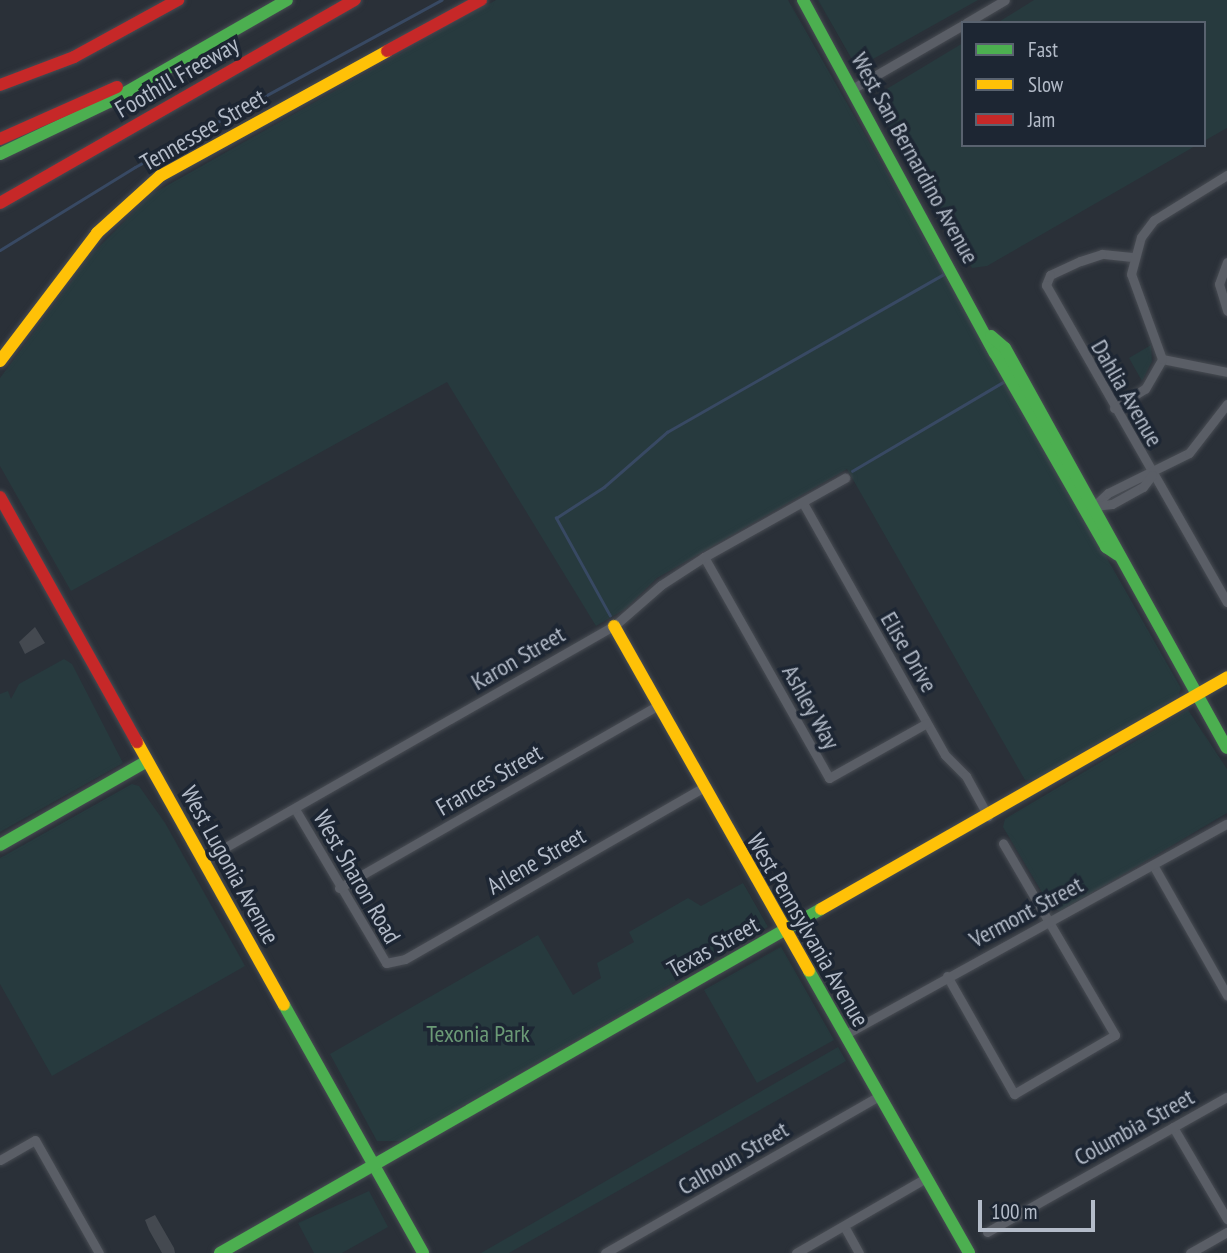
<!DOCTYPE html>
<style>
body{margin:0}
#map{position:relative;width:1227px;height:1253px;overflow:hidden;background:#2a3038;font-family:"PT Sans Narrow",sans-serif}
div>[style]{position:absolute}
.green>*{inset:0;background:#273a3e}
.stream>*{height:2.5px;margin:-1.25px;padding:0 1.25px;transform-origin:1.25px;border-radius:1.25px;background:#384963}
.building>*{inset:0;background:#444950}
.roads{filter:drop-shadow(0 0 2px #484c53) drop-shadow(0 0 2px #484c53)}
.street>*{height:9px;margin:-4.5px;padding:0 4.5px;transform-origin:4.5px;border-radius:4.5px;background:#5a5e66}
.fast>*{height:12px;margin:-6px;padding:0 6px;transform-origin:6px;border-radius:6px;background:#4caf50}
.slow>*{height:12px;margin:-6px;padding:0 6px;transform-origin:6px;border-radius:6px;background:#ffc107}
.jam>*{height:12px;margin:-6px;padding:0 6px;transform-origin:6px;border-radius:6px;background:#c62828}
span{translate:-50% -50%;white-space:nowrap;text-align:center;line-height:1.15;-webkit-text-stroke:7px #1d2633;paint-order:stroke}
.street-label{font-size:24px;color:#b4bcc9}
.park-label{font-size:24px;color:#6b9a76}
.legend{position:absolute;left:961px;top:21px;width:245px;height:126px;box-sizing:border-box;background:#1d2633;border:2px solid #59626f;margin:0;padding:9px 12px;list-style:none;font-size:21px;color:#b4bcc9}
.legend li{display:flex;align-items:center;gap:14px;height:35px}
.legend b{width:35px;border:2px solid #59626f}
.scale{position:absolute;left:978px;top:1200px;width:117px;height:32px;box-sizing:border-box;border:4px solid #b4bcc9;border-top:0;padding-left:9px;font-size:21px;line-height:24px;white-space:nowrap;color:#b4bcc9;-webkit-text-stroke:5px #1d2633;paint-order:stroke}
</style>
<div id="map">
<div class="green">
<i style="clip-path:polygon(496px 0,788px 0,1181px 688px,1178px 697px,1036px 779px,1025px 780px,847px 469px,657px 578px,625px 609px,596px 626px,447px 382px,71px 591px,0 466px,0 378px,93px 253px,152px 194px)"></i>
<i style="clip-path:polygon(818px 0,978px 0,857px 68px)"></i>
<i style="clip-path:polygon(1034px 0,1227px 0,1227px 128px,1204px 141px,1204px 23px,997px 23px)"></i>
<i style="clip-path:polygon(963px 43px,963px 145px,1197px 145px,987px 266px,972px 268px,874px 102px,875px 96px)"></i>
<i style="clip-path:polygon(1151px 345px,1152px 361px,1142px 381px,1129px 358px)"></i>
<i style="clip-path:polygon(64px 659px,72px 664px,123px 763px,0 832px,0 694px,8px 691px,11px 699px,19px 684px)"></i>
<i style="clip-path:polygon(1188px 710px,1227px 769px,1227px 813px,1061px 911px,1052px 909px,1003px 827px,1005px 819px)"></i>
<i style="clip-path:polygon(132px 784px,139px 786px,165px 823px,245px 966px,52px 1076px,0 984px,0 858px)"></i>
<i style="clip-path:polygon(743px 883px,768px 927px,402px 1141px,377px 1141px,330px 1054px,538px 935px,573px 995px,601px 978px,597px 963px,634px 942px,629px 932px,688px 898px,701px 906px)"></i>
<i style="clip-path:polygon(781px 947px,834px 1040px,757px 1083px,704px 990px)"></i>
<i style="clip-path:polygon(838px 1047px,846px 1061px,509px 1253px,481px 1253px)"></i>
<i style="clip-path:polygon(369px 1191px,388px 1227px,342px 1253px,314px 1253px,298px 1223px)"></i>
</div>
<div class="stream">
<i style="left:0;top:250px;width:158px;rotate:-31.6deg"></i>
<i style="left:135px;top:167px;width:349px;rotate:-28.6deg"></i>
<i style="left:852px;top:471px;width:178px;rotate:-30.5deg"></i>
<i style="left:610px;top:616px;width:112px;rotate:-118.9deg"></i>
<i style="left:556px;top:518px;width:57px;rotate:-32.9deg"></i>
<i style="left:604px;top:487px;width:84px;rotate:-41.1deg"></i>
<i style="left:667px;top:432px;width:319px;rotate:-29.7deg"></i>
<i style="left:944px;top:274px;width:27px;rotate:-112deg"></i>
</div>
<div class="building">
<i style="clip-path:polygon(35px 627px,45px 643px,25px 654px,19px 642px)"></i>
<i style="clip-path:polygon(155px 1215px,174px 1248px,175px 1253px,162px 1253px,149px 1230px,145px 1220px)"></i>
</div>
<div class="roads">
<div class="street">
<i style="left:966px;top:23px;width:45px;rotate:-30.5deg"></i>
<i style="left:852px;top:89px;width:128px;rotate:-30deg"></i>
<i style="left:1132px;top:257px;width:30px;rotate:-174deg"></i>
<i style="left:1102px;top:254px;width:23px;rotate:162deg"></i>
<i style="left:1080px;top:261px;width:33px;rotate:155deg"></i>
<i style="left:1050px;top:275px;width:11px;rotate:112deg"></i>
<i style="left:1046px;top:285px;width:365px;rotate:60.3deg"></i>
<i style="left:1227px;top:262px;width:23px;rotate:110deg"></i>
<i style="left:1219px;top:284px;width:28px;rotate:73deg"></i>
<i style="left:1162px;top:359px;width:66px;rotate:11.3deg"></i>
<i style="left:1114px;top:408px;width:36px;rotate:-32deg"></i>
<i style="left:1145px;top:389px;width:34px;rotate:-60deg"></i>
<i style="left:1162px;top:359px;width:90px;rotate:-110deg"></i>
<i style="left:1131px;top:274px;width:38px;rotate:-75deg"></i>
<i style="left:1141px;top:237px;width:21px;rotate:-53deg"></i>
<i style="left:1154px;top:220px;width:86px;rotate:-31.7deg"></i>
<i style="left:803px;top:503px;width:289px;rotate:60.6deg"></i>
<i style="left:945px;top:755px;width:30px;rotate:45deg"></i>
<i style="left:966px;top:776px;width:46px;rotate:61.2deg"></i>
<i style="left:1094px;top:506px;width:19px;rotate:-43deg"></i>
<i style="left:1108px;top:493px;width:90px;rotate:-26.3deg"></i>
<i style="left:1189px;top:453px;width:62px;rotate:-52.2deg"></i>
<i style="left:1095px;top:506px;width:17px;rotate:-7deg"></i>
<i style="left:1112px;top:504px;width:35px;rotate:-29deg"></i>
<i style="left:1143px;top:487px;width:15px;rotate:-53deg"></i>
<i style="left:704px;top:557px;width:254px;rotate:60.5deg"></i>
<i style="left:829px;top:778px;width:112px;rotate:-29.3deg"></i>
<i style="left:295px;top:809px;width:179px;rotate:59.4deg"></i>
<i style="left:386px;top:963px;width:19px;rotate:-12deg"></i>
<i style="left:405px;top:959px;width:345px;rotate:-29.9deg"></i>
<i style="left:203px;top:860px;width:473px;rotate:-29.7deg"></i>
<i style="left:614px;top:626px;width:62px;rotate:-41.1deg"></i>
<i style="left:661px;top:585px;width:51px;rotate:-33.1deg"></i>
<i style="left:704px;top:557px;width:162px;rotate:-29.3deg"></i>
<i style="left:1153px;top:865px;width:150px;rotate:60.4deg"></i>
<i style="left:339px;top:888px;width:368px;rotate:-29.8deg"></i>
<i style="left:947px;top:976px;width:136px;rotate:60.4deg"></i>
<i style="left:1014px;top:1094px;width:117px;rotate:-30.3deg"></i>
<i style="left:1115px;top:1035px;width:222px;rotate:-120.3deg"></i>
<i style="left:844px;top:1035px;width:437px;rotate:-28.9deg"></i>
<i style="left:1173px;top:1127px;width:107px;rotate:59.6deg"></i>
<i style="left:0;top:1160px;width:40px;rotate:-29.7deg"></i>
<i style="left:35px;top:1140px;width:130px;rotate:60.5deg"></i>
<i style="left:844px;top:1226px;width:31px;rotate:61deg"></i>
<i style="left:987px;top:1232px;width:275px;rotate:-29.4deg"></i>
<i style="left:605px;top:1253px;width:316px;rotate:-29.8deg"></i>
<i style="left:796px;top:1253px;width:150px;rotate:-30deg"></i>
<i style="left:1190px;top:1253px;width:43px;rotate:-29.6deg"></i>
</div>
<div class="fast">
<i style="left:803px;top:0;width:402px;rotate:61.5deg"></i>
<i style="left:995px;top:353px;width:224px;rotate:60.2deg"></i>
<i style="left:1106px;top:547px;width:14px;rotate:34deg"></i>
<i style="left:0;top:154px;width:121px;rotate:-25.5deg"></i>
<i style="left:109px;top:102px;width:205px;rotate:-29.8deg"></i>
<i style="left:991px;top:336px;width:18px;rotate:41deg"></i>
<i style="left:1005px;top:348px;width:457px;rotate:61deg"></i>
<i style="left:0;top:845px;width:169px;rotate:-29.7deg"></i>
<i style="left:809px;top:971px;width:324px;rotate:60.4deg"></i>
<i style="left:284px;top:1005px;width:284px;rotate:60.7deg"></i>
<i style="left:220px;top:1253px;width:692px;rotate:-29.79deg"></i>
</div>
<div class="slow">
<i style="left:0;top:361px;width:161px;rotate:-52.8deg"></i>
<i style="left:97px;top:233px;width:85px;rotate:-42.1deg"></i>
<i style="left:160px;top:176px;width:259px;rotate:-28.8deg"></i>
<i style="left:614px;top:626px;width:396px;rotate:60.5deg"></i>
<i style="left:137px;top:742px;width:301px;rotate:60.8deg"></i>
<i style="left:821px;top:909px;width:468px;rotate:-29.7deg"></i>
</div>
<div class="jam">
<i style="left:387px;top:51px;width:107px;rotate:-28.5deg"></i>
<i style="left:0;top:85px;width:79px;rotate:-20.7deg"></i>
<i style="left:74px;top:57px;width:119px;rotate:-28.7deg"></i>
<i style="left:0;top:139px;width:128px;rotate:-24deg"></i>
<i style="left:0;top:203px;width:409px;rotate:-29.8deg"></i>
<i style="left:0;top:497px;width:281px;rotate:60.8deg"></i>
</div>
</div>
<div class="street-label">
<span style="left:177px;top:77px;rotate:-30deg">Foothill Freeway</span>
<span style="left:203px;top:130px;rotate:-30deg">Tennessee Street</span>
<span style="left:915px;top:158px;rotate:61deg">West San Bernardino Avenue</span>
<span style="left:1127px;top:393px;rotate:60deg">Dahlia Avenue</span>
<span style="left:909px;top:652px;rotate:60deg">Elise Drive</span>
<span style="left:518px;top:658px;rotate:-30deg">Karon Street</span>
<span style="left:811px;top:707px;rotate:61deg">Ashley Way</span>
<span style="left:489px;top:780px;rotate:-30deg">Frances Street</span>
<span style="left:536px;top:861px;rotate:-30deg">Arlene Street</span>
<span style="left:230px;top:865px;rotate:61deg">West Lugonia Avenue</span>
<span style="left:357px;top:877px;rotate:60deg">West Sharon Road</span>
<span style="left:1026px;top:912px;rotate:-28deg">Vermont Street</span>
<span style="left:808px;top:930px;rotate:60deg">West Pennsylvania Avenue</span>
<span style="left:713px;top:947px;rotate:-29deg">Texas Street</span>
<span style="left:1134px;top:1127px;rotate:-29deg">Columbia Street</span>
<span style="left:733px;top:1158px;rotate:-30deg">Calhoun Street</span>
</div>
<div class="park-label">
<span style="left:478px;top:1034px">Texonia Park</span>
</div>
<ul class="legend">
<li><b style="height:9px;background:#4caf50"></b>Fast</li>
<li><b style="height:9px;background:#ffc107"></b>Slow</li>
<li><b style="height:9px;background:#c62828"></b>Jam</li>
</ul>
<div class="scale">100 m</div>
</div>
